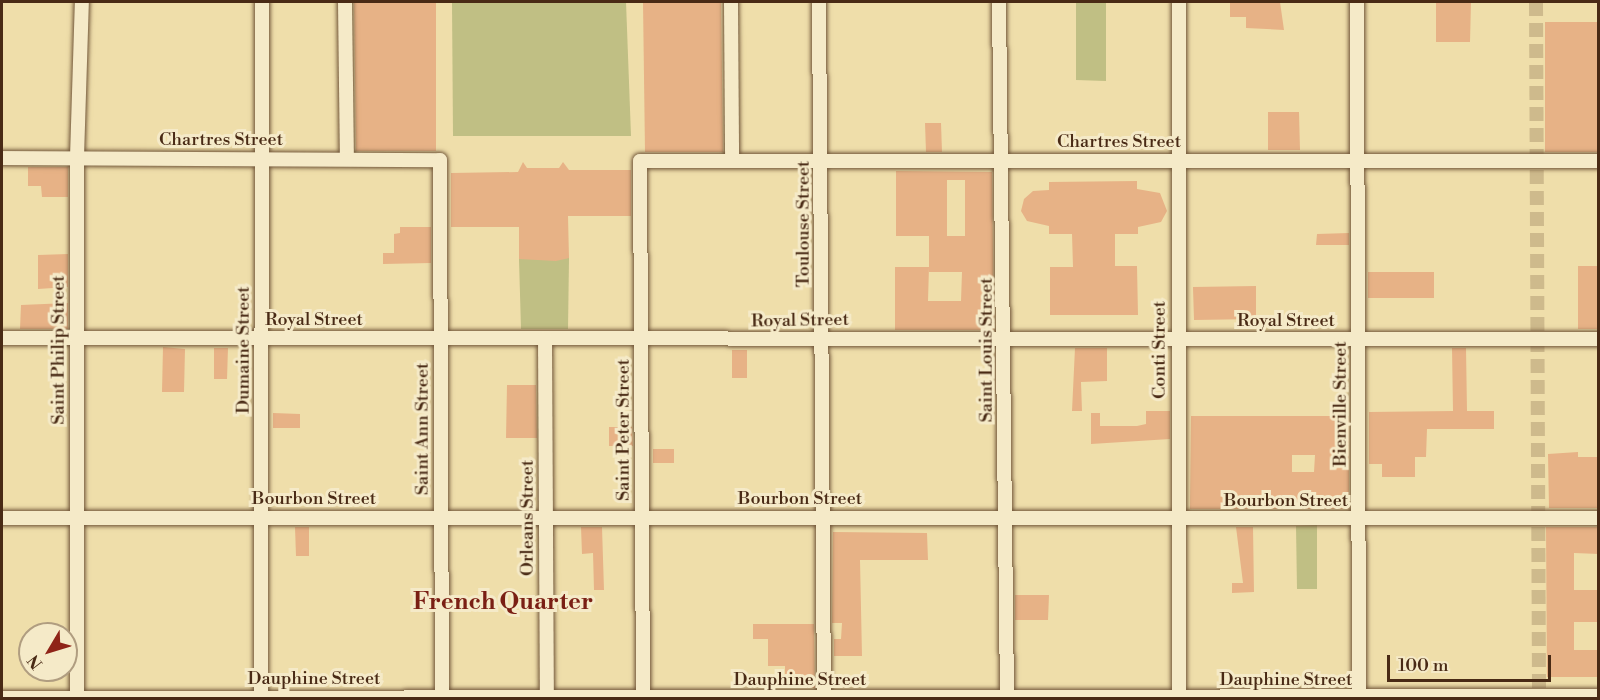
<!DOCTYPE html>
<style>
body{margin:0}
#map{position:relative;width:1600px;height:700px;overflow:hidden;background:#efdeaa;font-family:"Libre Bodoni",serif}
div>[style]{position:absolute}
.green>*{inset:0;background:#c0bf84}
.building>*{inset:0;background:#e7b286}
.street-tunnel>*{height:14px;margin-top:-7px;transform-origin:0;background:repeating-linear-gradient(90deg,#ceba8c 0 14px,transparent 0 21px)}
.roads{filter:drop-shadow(0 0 2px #72573a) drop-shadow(0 0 2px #72573a)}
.street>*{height:14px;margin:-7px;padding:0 7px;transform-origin:7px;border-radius:7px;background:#f5eac8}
span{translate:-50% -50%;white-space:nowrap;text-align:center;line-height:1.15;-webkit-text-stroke:6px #f5eac8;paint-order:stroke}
.street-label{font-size:18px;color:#492a15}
.district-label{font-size:24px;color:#7a1f14;font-weight:700}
.frame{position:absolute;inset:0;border:3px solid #492a15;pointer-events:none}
.north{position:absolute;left:18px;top:622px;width:60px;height:60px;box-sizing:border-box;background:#f5eac8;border:2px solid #b09d80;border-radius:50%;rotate:232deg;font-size:16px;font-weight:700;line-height:24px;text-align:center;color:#492a15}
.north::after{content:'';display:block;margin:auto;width:21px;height:27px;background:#8f2418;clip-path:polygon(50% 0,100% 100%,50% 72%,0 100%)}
.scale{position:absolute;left:1387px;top:655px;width:164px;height:27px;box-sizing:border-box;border:3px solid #492a15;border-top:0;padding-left:8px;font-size:18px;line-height:21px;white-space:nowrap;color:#492a15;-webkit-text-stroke:4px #f5eac8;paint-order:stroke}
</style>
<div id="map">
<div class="green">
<i style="clip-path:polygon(452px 2px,626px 2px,631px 136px,453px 136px)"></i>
<i style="clip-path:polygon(1076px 2px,1106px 2px,1106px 81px,1076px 80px)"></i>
<i style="clip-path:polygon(569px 258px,568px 329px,521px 329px,519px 259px)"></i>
<i style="clip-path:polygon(1317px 525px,1317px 589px,1297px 589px,1296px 526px)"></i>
</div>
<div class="building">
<i style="clip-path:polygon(354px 2px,436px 2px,436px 151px,356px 151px)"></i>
<i style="clip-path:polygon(643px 2px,721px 2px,723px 152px,645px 152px)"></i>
<i style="clip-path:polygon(1230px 2px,1280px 2px,1284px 30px,1246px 28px,1246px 17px,1230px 17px)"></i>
<i style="clip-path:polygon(1436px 2px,1471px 2px,1470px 42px,1436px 42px)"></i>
<i style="clip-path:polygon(1545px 22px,1599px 22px,1599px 152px,1545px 152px)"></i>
<i style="clip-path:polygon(1268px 112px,1299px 112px,1300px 150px,1268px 150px)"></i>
<i style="clip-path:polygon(925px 123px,941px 123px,942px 152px,926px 152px)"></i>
<i style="clip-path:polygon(523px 162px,527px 168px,559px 168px,563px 162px,569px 170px,631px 170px,631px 216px,568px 216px,569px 258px,556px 261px,519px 259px,519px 227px,451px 227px,451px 173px,518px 172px)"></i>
<i style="clip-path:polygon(28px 167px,68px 167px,68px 197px,42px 197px,41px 186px,28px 186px)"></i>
<i style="clip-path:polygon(evenodd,896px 171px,992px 172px,994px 330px,895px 330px,895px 267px,929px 267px,928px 301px,961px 301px,962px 272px,929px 272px,929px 236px,896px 236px,896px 171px,947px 180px,965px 180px,965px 236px,947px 236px,947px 180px)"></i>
<i style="clip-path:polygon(1137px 181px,1137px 189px,1160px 193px,1167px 211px,1161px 222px,1138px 227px,1138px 234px,1115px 234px,1115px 266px,1137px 266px,1138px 315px,1050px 315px,1050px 267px,1073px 267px,1072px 234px,1049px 234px,1049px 226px,1027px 221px,1021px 211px,1024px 199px,1033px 191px,1049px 190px,1049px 182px)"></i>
<i style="clip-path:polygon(400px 227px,431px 227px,431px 263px,383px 264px,383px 253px,394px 253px,394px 234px,400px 233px)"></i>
<i style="clip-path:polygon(1349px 233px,1349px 245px,1316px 245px,1317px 234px)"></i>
<i style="clip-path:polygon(68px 254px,68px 287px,38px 289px,38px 255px)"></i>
<i style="clip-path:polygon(1578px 266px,1599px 266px,1599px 329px,1578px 329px)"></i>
<i style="clip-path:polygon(1368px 272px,1434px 272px,1434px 298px,1368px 298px)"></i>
<i style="clip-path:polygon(1256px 286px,1256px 319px,1194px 320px,1193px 287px)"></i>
<i style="clip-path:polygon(68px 303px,68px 329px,20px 329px,21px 305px)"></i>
<i style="clip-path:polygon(163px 347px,185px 349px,184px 392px,162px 392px)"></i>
<i style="clip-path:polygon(214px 348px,228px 348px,227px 379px,214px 379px)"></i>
<i style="clip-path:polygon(1075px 348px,1107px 348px,1107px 381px,1081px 382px,1082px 411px,1072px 411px)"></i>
<i style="clip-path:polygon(1452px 348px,1466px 348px,1467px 411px,1494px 411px,1494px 429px,1427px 429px,1426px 457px,1415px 457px,1415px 477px,1382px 477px,1382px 464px,1369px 464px,1369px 412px,1453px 411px)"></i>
<i style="clip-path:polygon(732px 350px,747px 350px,747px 378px,732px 378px)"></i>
<i style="clip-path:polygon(507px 385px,536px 385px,537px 438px,506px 438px)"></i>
<i style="clip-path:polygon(1146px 411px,1170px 411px,1170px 439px,1091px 444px,1091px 413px,1100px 413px,1100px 426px,1137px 426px,1146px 424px)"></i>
<i style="clip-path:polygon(273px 413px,300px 414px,300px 428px,273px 428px)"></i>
<i style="clip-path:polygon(evenodd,1191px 416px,1349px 416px,1349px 509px,1190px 509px,1191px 416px,1292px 455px,1315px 455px,1314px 472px,1292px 472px,1292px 455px)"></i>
<i style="clip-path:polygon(609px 427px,632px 427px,633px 446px,609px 446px)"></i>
<i style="clip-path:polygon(653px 449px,674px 449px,674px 463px,653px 463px)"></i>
<i style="clip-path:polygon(1578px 452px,1578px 457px,1599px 457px,1599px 508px,1549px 508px,1548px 454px)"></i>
<i style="clip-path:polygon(295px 527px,309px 527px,309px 556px,296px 556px)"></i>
<i style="clip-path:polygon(581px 527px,602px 527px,604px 590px,594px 590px,593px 553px,582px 554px)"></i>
<i style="clip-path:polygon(1236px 527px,1253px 527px,1254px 592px,1232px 593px,1232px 583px,1243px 583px)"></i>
<i style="clip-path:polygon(1546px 527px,1599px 527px,1599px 554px,1574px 553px,1574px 590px,1599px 590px,1599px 622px,1574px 622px,1574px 650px,1599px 650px,1599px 677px,1547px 677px)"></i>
<i style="clip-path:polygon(833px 532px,927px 533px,928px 560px,860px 560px,862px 656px,834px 656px,834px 639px,841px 639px,842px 623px,832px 623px)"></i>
<i style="clip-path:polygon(1015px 595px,1049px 595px,1048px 620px,1015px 620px)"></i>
<i style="clip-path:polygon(753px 624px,814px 624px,815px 688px,785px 688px,785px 666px,768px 666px,768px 639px,753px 639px)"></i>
</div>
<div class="street-tunnel">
<i style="left:1536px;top:2px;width:696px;rotate:89.75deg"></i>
</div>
<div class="roads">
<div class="street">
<i style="left:345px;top:2px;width:156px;rotate:89.3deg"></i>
<i style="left:731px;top:2px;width:158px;rotate:89.6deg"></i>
<i style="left:819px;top:2px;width:696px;rotate:89.59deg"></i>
<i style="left:999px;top:2px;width:696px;rotate:89.34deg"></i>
<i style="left:1179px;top:2px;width:696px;rotate:90deg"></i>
<i style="left:1357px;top:2px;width:696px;rotate:89.84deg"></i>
<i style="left:2px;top:158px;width:438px;rotate:0.3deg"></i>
<i style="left:440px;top:160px;width:538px;rotate:89.79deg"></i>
<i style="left:2px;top:338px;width:1596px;rotate:0.04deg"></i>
<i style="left:545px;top:338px;width:360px;rotate:89.7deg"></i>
<i style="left:2px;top:518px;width:1596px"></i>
<i style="left:2px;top:698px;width:1596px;rotate:-0.07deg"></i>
<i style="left:77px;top:698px;width:541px;rotate:-90deg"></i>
<i style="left:77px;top:157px;width:155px;rotate:-88.2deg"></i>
<i style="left:261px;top:698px;width:696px;rotate:-89.92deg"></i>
<i style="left:643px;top:698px;width:537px;rotate:-90.32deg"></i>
<i style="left:640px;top:161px;width:958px"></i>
</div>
</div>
<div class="street-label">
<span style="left:221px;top:140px">Chartres Street</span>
<span style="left:1119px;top:142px">Chartres Street</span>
<span style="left:804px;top:224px;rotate:-90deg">Toulouse Street</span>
<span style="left:314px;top:320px">Royal Street</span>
<span style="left:800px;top:321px;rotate:-1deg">Royal Street</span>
<span style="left:1286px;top:321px">Royal Street</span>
<span style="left:59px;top:350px;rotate:-90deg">Saint Philip Street</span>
<span style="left:244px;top:350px;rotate:-90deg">Dumaine Street</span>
<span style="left:987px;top:350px;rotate:-90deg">Saint Louis Street</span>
<span style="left:1160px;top:350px;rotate:-90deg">Conti Street</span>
<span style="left:1341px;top:404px;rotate:-90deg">Bienville Street</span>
<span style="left:423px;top:429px;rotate:-90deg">Saint Ann Street</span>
<span style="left:624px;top:430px;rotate:-90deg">Saint Peter Street</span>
<span style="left:314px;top:499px">Bourbon Street</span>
<span style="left:800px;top:499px">Bourbon Street</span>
<span style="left:1286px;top:501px">Bourbon Street</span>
<span style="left:528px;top:518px;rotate:-90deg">Orleans Street</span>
<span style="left:314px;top:679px">Dauphine Street</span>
<span style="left:800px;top:680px">Dauphine Street</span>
<span style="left:1286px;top:680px">Dauphine Street</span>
</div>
<div class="district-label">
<span style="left:503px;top:603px">French Quarter</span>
</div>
<div class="frame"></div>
<div class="north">N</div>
<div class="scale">100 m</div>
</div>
